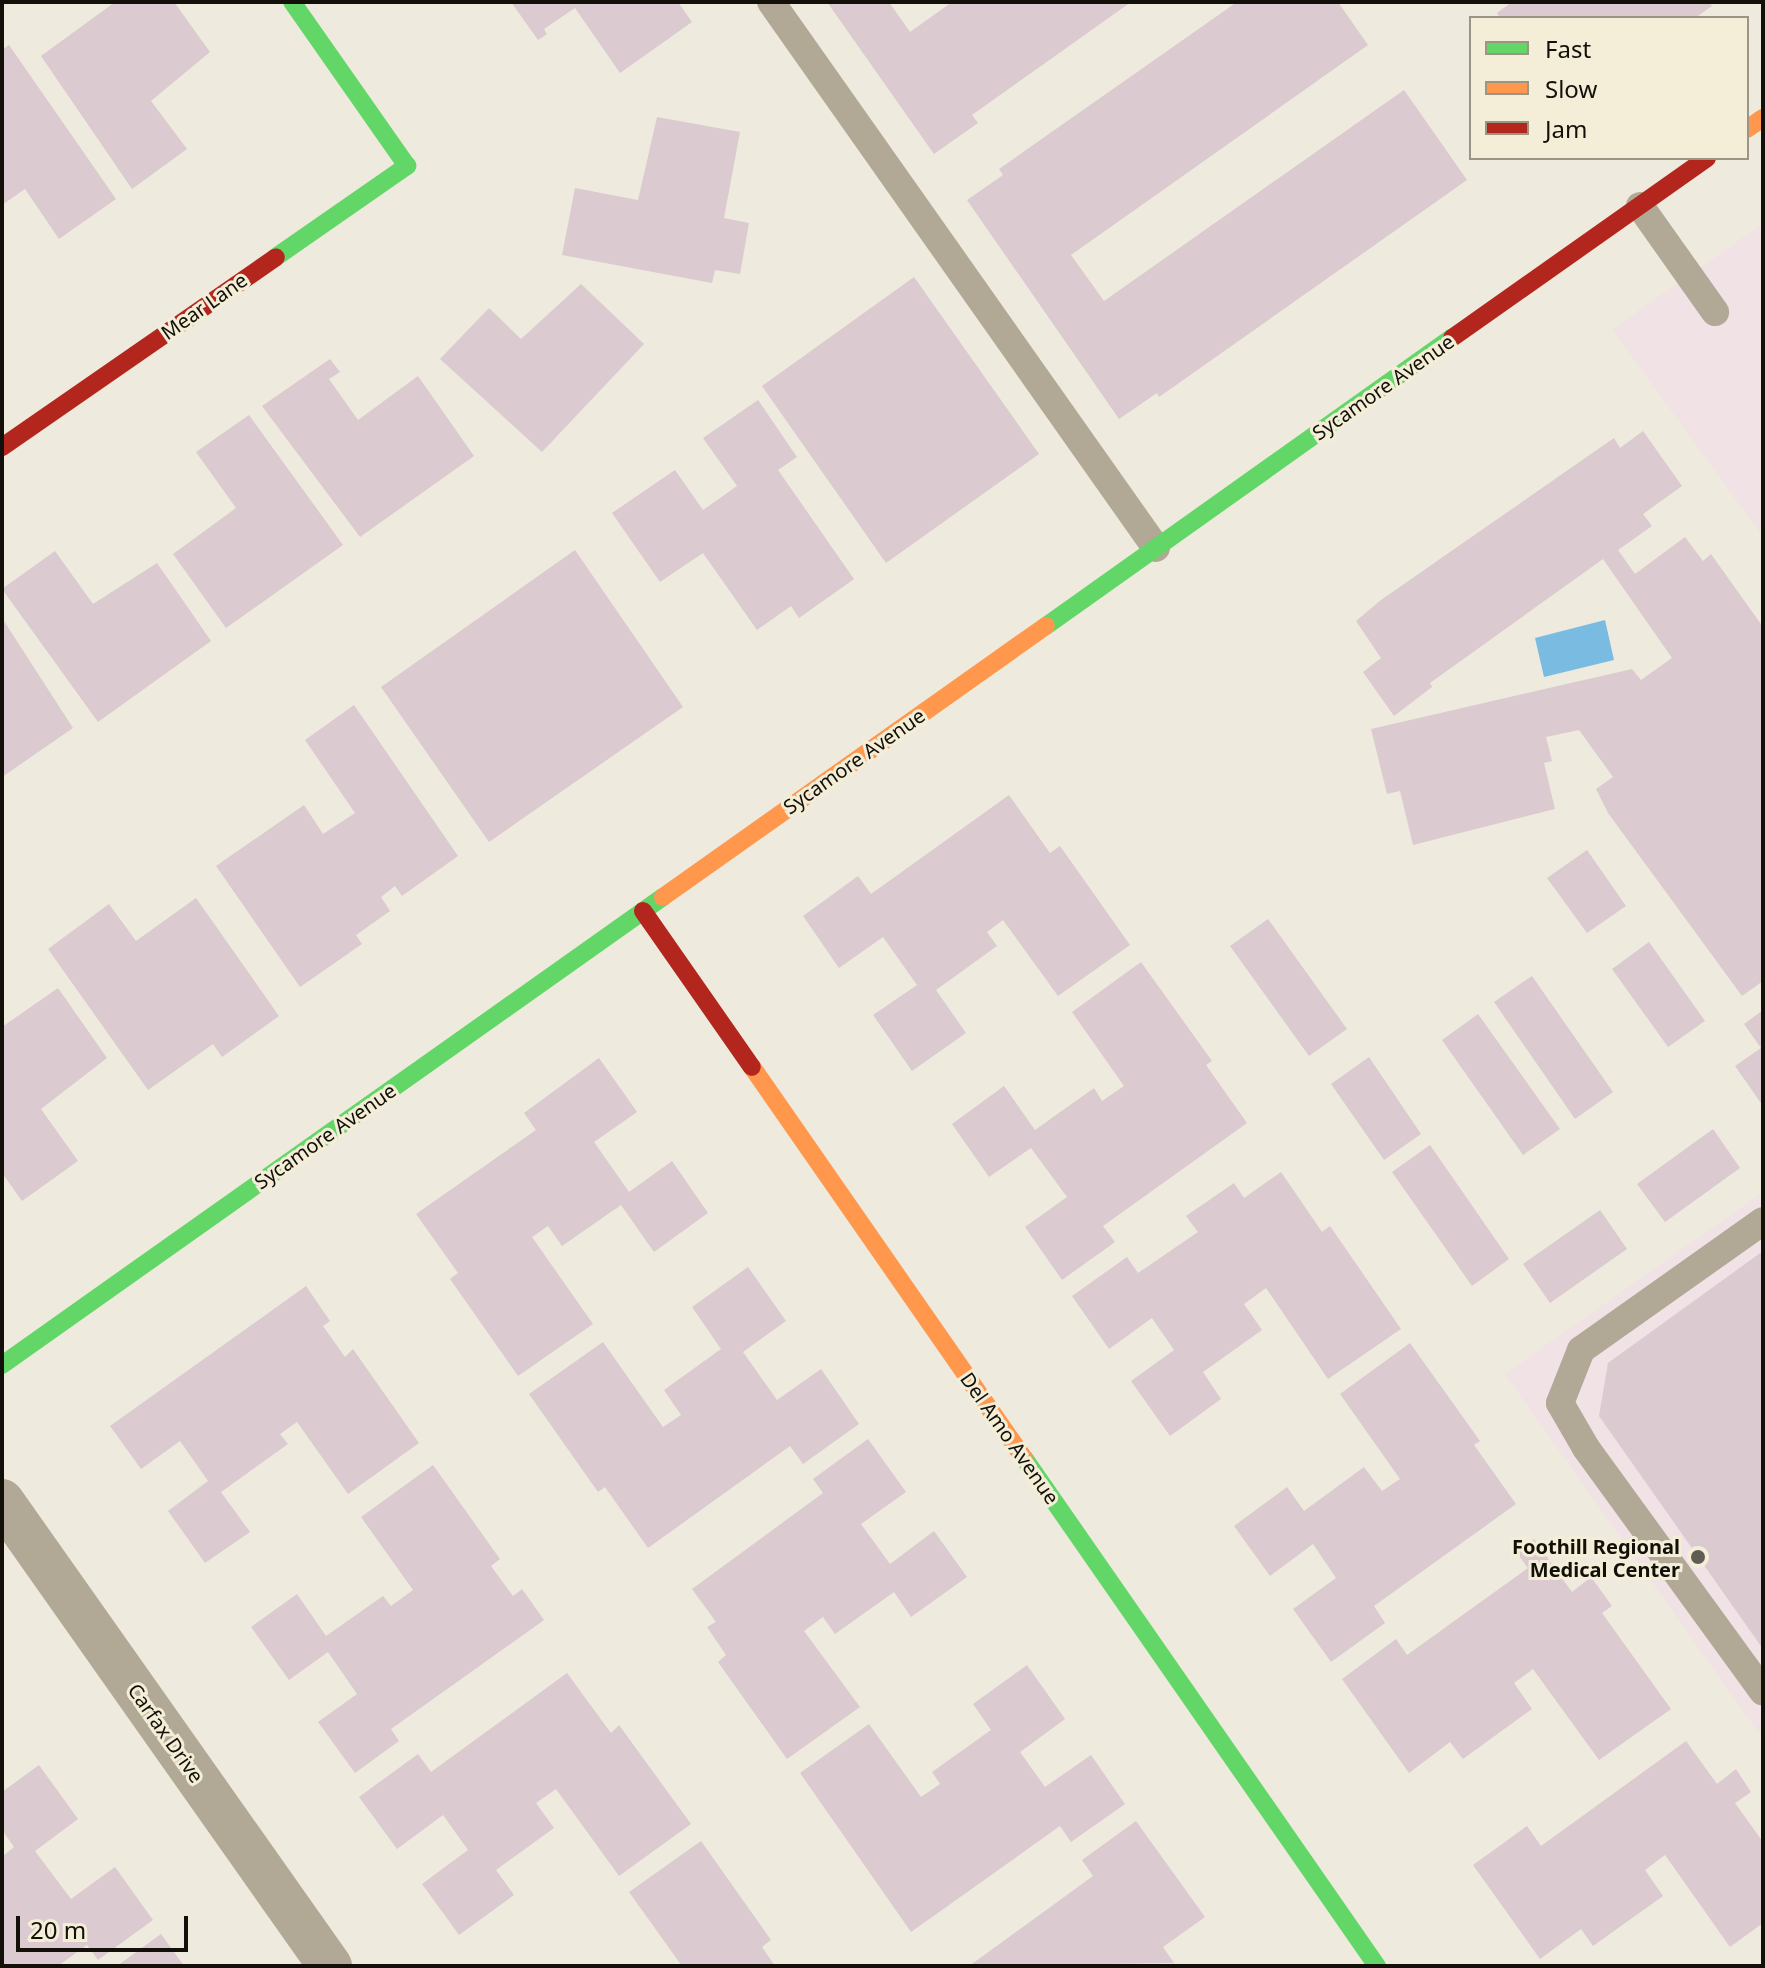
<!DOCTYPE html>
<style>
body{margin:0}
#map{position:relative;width:1765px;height:1968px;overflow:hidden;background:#eeeade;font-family:"Noto Sans",sans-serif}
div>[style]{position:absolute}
.medical>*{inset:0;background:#f0e2e5}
.water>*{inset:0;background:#7abbe2}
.building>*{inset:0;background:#dbcad0}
.lane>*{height:28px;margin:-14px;padding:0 14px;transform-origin:14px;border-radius:14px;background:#b1a996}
.street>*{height:44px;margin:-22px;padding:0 22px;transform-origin:22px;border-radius:22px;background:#b1a996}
.fast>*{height:18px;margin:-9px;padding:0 9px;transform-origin:9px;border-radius:9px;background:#63d668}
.slow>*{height:18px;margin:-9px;padding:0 9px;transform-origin:9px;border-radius:9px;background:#ff974d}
.jam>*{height:18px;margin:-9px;padding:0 9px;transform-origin:9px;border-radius:9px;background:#b3261e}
.dots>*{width:22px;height:22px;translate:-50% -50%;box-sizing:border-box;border:4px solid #f4eed8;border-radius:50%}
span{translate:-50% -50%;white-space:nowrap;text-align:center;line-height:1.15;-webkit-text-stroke:6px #f4eed8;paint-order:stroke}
.street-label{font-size:20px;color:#121008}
.poi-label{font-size:20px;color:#121008;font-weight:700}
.right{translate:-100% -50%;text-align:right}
.frame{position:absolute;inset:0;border:4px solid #121008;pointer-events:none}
.legend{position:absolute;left:1469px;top:16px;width:280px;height:144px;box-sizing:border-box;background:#f4eed8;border:2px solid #9a9585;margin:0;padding:10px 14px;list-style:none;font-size:24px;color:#121008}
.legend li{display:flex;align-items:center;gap:16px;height:40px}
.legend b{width:40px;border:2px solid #9a9585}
.scale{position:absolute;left:16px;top:1916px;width:172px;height:36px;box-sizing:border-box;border:4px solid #121008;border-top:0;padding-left:10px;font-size:24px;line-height:28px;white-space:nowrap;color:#121008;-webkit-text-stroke:6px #f4eed8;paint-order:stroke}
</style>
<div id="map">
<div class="medical">
<i style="clip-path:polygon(1763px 224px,1763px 537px,1612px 329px)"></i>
<i style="clip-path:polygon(1763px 1192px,1763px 1739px,1505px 1374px)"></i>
</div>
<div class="water">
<i style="clip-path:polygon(1605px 620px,1614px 660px,1544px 677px,1535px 638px)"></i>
</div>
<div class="building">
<i style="clip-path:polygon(115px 2px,174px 2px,210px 52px,151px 101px,187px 149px,132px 189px,41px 56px)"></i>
<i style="clip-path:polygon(511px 2px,678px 2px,692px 22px,620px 73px,575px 8px,544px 29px,547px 34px,538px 40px)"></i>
<i style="clip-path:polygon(827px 2px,889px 2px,910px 32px,952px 2px,1131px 2px,972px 115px,978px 123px,934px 154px)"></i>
<i style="clip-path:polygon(1237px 2px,1338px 2px,1368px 45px,1071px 255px,1104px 301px,1404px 90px,1467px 180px,1159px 397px,1157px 393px,1119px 419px,967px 200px,1003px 175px,999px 169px)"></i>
<i style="clip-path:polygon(1512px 2px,1709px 2px,1712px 6px,1695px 18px,1500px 18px,1497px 13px)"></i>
<i style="clip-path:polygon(9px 45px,116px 199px,59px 239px,25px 189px,2px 205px,2px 50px)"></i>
<i style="clip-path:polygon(657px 117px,740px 132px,724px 218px,749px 223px,740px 274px,715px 270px,712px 283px,562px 255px,575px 188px,638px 200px)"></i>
<i style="clip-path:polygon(914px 277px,1039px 454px,886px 563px,762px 386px)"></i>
<i style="clip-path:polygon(581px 284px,644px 344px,542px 452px,440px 359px,489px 308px,521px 339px)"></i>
<i style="clip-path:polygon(330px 359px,340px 372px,329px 379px,358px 420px,418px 376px,474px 456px,360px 537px,262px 406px)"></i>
<i style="clip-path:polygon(758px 400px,797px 457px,778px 470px,854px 579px,799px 618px,791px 606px,757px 630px,703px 553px,660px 582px,612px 513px,675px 470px,703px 510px,737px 486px,703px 438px)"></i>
<i style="clip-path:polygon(249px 415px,343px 545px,226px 628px,173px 554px,236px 508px,196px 452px)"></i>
<i style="clip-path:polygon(1643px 431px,1682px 486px,1643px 514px,1652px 526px,1618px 550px,1635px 574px,1685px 537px,1703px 561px,1711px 554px,1763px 627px,1763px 981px,1742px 996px,1608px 813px,1596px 789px,1613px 777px,1579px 730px,1546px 737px,1552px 761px,1544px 763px,1555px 809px,1413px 845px,1400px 791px,1387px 794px,1371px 729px,1632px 669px,1641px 680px,1672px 658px,1603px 559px,1430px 683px,1432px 687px,1394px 716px,1363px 672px,1381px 658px,1356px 621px,1381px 600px,1614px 438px,1620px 448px)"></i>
<i style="clip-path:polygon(575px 550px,683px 707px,489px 842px,381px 687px)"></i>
<i style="clip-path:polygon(55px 551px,93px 604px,157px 563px,211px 641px,98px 722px,2px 589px)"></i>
<i style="clip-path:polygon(2px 618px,73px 728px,2px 777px)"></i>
<i style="clip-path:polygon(354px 705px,458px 856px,402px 896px,395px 886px,381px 897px,390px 911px,356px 935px,362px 944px,300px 987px,216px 866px,304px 805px,323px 834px,355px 813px,305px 740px)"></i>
<i style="clip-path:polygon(1009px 795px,1050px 853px,1060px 846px,1130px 945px,1058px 996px,1003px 920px,987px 932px,997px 946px,936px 990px,966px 1033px,912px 1071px,873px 1015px,917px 985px,883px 937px,839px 968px,803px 916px,858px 876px,871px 894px)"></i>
<i style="clip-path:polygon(1587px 850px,1626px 906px,1587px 933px,1547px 878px)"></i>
<i style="clip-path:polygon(196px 898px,279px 1016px,222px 1057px,213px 1044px,148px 1090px,48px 949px,109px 904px,136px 941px)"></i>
<i style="clip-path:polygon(1268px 919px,1347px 1029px,1309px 1056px,1230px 946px)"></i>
<i style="clip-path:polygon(1649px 942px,1705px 1021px,1668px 1047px,1612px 969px)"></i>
<i style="clip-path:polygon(1141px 962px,1212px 1061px,1206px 1065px,1247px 1123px,1103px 1226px,1115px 1242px,1062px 1280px,1025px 1227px,1067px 1197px,1031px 1148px,989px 1177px,952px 1124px,1004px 1086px,1035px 1130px,1094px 1088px,1102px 1101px,1124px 1086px,1072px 1012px)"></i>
<i style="clip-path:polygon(1532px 976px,1613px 1092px,1575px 1119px,1494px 1002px)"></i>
<i style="clip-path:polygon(58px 988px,107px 1058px,41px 1109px,78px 1161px,22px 1201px,2px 1173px,2px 1027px)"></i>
<i style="clip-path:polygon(1763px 1010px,1763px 1106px,1735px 1066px,1761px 1048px,1744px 1024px)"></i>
<i style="clip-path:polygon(1478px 1014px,1560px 1129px,1523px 1155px,1442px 1040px)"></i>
<i style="clip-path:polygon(1369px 1057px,1421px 1134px,1384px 1160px,1331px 1084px)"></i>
<i style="clip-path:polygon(599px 1058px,637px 1112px,594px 1142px,629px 1192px,672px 1161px,708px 1213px,654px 1252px,621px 1205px,562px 1246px,548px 1226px,532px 1237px,593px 1324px,518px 1376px,450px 1279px,458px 1273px,416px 1214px,536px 1130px,524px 1113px)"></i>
<i style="clip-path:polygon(1713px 1129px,1740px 1168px,1665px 1222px,1637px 1184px)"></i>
<i style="clip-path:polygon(1430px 1145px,1509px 1259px,1472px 1286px,1392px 1172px)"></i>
<i style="clip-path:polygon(1281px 1172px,1322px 1232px,1330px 1226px,1401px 1329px,1328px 1379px,1266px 1288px,1244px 1304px,1262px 1330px,1203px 1372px,1221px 1399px,1170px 1436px,1131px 1381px,1174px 1350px,1152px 1318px,1109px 1349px,1072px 1296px,1127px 1257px,1138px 1273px,1198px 1232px,1186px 1216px,1234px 1183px,1244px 1198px)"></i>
<i style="clip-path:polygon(1600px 1210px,1627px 1249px,1550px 1303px,1523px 1264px)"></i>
<i style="clip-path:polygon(1763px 1251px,1763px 1649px,1599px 1416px,1608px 1363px)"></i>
<i style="clip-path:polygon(748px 1267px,786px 1321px,743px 1352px,777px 1400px,821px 1369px,859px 1424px,803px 1464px,790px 1446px,648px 1548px,605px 1487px,598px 1492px,529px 1394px,603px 1342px,663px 1427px,681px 1415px,664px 1390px,721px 1349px,692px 1307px)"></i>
<i style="clip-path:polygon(306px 1286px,330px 1321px,323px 1326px,345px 1357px,353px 1349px,419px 1443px,348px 1494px,297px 1422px,280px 1434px,288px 1444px,221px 1492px,250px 1532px,205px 1563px,168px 1511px,208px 1481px,180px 1441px,141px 1469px,110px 1426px)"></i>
<i style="clip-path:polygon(1410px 1343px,1480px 1441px,1474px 1445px,1516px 1504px,1374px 1606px,1385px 1623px,1331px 1662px,1293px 1609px,1336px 1578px,1313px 1544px,1270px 1576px,1234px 1526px,1287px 1487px,1304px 1511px,1364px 1467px,1382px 1491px,1400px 1479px,1340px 1394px)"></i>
<i style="clip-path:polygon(868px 1439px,906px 1492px,861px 1524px,890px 1564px,934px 1531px,967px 1577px,911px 1617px,894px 1592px,835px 1634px,823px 1617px,804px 1631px,860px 1707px,787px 1759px,718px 1662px,726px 1655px,707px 1627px,716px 1622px,692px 1589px,823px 1493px,813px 1479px)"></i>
<i style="clip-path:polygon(433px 1465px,500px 1559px,491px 1566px,513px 1596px,522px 1589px,544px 1620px,391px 1729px,399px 1741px,355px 1773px,318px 1722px,357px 1694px,328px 1652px,289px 1680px,251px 1627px,297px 1594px,326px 1636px,383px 1596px,391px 1606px,413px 1590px,361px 1517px)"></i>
<i style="clip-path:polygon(1534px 1539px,1572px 1592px,1591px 1577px,1612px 1606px,1602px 1613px,1671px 1709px,1599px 1760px,1533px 1669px,1514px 1683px,1532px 1709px,1463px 1759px,1450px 1742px,1409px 1773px,1342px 1679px,1396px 1639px,1407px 1655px,1528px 1568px,1516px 1552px)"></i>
<i style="clip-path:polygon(1027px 1665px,1065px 1719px,1020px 1752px,1045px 1787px,1091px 1755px,1125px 1804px,1071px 1842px,1060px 1826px,911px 1932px,800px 1773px,869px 1724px,921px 1797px,940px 1784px,932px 1772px,991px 1730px,973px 1704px)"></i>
<i style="clip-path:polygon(567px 1673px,611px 1733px,619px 1725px,691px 1824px,619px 1876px,556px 1789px,536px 1803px,554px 1828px,496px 1870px,514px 1895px,459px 1935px,422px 1884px,468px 1850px,443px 1815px,397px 1849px,359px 1797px,418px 1754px,431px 1772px)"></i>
<i style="clip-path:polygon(1686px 1741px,1717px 1784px,1736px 1769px,1751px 1792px,1735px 1803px,1763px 1842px,1763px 1923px,1730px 1947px,1665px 1855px,1645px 1870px,1663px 1896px,1593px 1946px,1581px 1929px,1540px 1959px,1473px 1865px,1527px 1826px,1541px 1846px)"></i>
<i style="clip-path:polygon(39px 1765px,78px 1819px,35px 1851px,71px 1899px,115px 1867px,153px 1920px,98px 1960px,87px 1945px,58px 1966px,2px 1966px,2px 1857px,14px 1847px,2px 1830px,2px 1792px)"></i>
<i style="clip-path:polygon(1136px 1821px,1205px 1917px,1163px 1947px,1174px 1963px,969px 1966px,1093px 1876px,1082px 1860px)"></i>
<i style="clip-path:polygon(701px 1841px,771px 1940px,762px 1947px,775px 1966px,682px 1966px,629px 1892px)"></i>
<i style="clip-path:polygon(161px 1934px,184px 1966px,117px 1966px)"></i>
</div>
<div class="lane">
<i style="left:771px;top:2px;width:668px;rotate:54.81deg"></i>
<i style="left:1640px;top:206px;width:130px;rotate:54.7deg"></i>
<i style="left:1763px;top:1221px;width:223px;rotate:144.7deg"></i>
<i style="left:1581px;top:1350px;width:57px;rotate:111.6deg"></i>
<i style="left:1560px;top:1403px;width:52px;rotate:60deg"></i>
<i style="left:1586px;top:1448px;width:301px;rotate:54deg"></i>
</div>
<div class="street">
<i style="left:2px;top:1501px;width:569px;rotate:54.8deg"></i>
</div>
<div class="fast">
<i style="left:276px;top:257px;width:160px;rotate:-34.8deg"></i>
<i style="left:407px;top:166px;width:200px;rotate:-125deg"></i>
<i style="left:1046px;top:626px;width:498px;rotate:-35.4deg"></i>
<i style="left:2px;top:1365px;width:810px;rotate:-35.3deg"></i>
<i style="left:1024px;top:1458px;width:619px;rotate:55.21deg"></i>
</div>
<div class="slow">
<i style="left:1747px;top:129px;width:19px;rotate:-35deg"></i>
<i style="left:663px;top:897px;width:469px;rotate:-35.3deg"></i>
<i style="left:752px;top:1067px;width:476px;rotate:55.2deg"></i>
</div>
<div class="jam">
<i style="left:1452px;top:338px;width:312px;rotate:-35.2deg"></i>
<i style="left:2px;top:447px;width:333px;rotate:-34.7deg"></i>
<i style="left:643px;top:911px;width:190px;rotate:55.1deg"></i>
</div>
<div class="dots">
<i style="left:1698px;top:1557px;background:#5f5c53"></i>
</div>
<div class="street-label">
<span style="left:204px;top:306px;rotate:-35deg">Mear Lane</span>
<span style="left:1383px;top:387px;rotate:-35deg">Sycamore Avenue</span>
<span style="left:854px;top:761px;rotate:-35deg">Sycamore Avenue</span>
<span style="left:325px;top:1136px;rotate:-35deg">Sycamore Avenue</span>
<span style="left:1010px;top:1438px;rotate:55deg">Del Amo Avenue</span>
<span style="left:166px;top:1733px;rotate:55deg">Carfax Drive</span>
</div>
<div class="poi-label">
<span class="right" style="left:1680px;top:1558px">Foothill Regional<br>Medical Center</span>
</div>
<div class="frame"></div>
<ul class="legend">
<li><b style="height:10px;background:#63d668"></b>Fast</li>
<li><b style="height:10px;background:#ff974d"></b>Slow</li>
<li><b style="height:10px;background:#b3261e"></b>Jam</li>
</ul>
<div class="scale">20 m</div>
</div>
